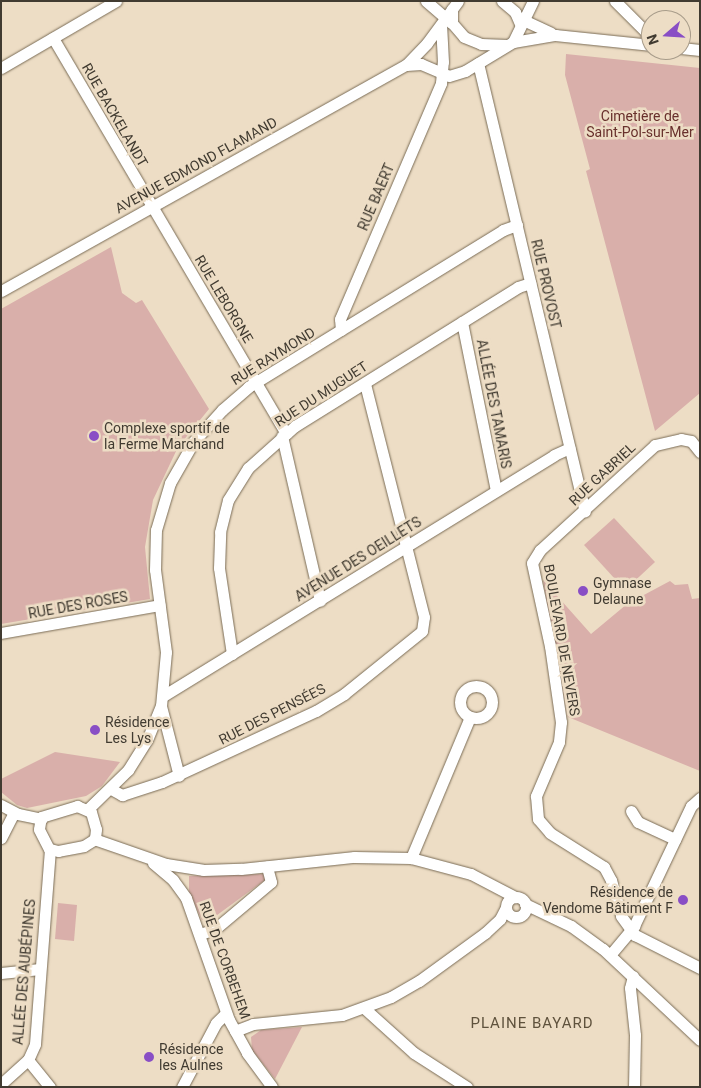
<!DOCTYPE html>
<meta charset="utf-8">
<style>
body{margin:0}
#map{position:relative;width:701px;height:1088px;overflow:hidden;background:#edddc5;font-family:Roboto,sans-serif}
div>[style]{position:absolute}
.green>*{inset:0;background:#d9afaa}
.roads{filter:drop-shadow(0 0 1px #7a6c56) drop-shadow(0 0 1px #7a6c56)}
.minor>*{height:11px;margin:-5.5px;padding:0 5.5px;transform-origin:5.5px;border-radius:5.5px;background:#fff}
.minor>.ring{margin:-5.5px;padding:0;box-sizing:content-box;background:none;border:11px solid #fff;border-radius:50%}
.dots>*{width:14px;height:14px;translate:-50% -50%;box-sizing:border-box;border:2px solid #edddc5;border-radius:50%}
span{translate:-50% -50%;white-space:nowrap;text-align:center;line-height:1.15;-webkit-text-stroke:5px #edddc5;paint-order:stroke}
.street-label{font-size:14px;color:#413b31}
.park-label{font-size:14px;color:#68302c}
.poi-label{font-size:14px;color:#413b31}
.left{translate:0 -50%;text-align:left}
.right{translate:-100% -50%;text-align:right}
.neighbourhood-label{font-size:15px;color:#5f523d;letter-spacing:1px}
.frame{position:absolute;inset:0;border:2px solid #413b31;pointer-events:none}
.north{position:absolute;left:641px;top:10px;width:50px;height:50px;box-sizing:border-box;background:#edddc5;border:1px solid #a89c8a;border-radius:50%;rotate:251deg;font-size:14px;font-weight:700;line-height:20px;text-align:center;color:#413b31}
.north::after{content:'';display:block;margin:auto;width:18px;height:22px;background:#894ec5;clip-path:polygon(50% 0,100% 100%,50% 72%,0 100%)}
</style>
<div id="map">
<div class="green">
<i style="clip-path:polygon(566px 54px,700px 68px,700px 393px,655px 431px,586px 171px,590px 169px,565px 75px)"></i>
<i style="clip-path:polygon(111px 247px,122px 293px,136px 303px,142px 300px,209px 409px,178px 447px,153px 500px,145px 547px,150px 599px,1px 624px,1px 309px)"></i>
<i style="clip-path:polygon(614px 518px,655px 562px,625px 590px,584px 545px)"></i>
<i style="clip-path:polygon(543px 580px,591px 634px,627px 604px,670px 581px,675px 585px,688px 584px,692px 599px,700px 598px,700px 771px,568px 717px)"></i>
<i style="clip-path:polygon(55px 752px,120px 762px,102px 786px,86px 796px,27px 808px,17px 805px,1px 792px,1px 779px)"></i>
<i style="clip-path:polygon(266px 874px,265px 880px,209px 921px,202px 920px,189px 892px,189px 876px)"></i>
<i style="clip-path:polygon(58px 903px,77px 905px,74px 941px,55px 939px)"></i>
<i style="clip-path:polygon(302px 1027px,275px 1079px,252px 1050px,251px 1037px,261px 1030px)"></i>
</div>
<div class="roads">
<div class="minor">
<i style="left:426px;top:1px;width:33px;rotate:41deg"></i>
<i style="left:502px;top:1px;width:17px;rotate:40deg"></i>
<i style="left:515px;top:12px;width:13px;rotate:67deg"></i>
<i style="left:615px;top:1px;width:44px;rotate:45deg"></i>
<i style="left:646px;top:32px;width:13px;rotate:77deg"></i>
<i style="left:452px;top:9px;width:14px;rotate:90deg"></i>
<i style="left:452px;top:23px;width:18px;rotate:49deg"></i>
<i style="left:464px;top:37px;width:18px;rotate:22deg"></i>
<i style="left:481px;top:44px;width:26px;rotate:2deg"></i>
<i style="left:519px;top:18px;width:35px;rotate:25deg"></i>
<i style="left:53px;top:38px;width:459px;rotate:59.5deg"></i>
<i style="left:513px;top:42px;width:43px;rotate:-9.5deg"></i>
<i style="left:555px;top:35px;width:97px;rotate:5.9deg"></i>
<i style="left:681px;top:48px;width:19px;rotate:6deg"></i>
<i style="left:478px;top:63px;width:461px;rotate:76.6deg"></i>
<i style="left:406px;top:65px;width:15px;rotate:-4deg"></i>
<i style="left:421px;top:64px;width:30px;rotate:23deg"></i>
<i style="left:449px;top:76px;width:17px;rotate:-17deg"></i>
<i style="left:465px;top:71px;width:56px;rotate:-31.1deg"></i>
<i style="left:513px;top:42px;width:46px;rotate:-64deg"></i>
<i style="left:1px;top:68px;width:133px;rotate:-30.2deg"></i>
<i style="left:1px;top:291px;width:464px;rotate:-29.2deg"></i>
<i style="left:406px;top:65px;width:30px;rotate:-46deg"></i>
<i style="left:427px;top:43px;width:52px;rotate:-53.6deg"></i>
<i style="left:462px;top:322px;width:172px;rotate:78.6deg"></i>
<i style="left:341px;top:330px;width:11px;rotate:-95deg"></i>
<i style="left:340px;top:319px;width:257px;rotate:-66.8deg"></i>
<i style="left:441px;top:83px;width:21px;rotate:-85deg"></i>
<i style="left:443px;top:62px;width:37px;rotate:-93deg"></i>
<i style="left:282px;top:436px;width:169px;rotate:77deg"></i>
<i style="left:700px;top:452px;width:14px;rotate:-129deg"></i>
<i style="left:691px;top:441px;width:10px;rotate:-169deg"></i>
<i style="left:681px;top:439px;width:27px;rotate:167deg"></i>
<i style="left:655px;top:445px;width:156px;rotate:137.6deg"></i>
<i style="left:540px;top:550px;width:15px;rotate:122deg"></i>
<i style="left:532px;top:563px;width:85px;rotate:77.8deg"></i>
<i style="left:550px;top:646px;width:77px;rotate:81.8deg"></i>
<i style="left:561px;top:722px;width:20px;rotate:96deg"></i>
<i style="left:559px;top:742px;width:59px;rotate:113.1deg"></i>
<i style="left:536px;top:796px;width:23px;rotate:85deg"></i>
<i style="left:538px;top:819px;width:18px;rotate:49deg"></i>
<i style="left:550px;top:833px;width:64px;rotate:32.2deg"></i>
<i style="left:604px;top:867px;width:15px;rotate:62deg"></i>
<i style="left:611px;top:880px;width:37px;rotate:74deg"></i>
<i style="left:621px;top:916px;width:24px;rotate:54deg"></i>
<i style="left:635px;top:935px;width:73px;rotate:26.9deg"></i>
<i style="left:1px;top:633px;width:161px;rotate:-10deg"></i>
<i style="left:232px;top:654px;width:87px;rotate:-98.6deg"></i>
<i style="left:219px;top:568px;width:36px;rotate:-88deg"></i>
<i style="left:220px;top:532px;width:33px;rotate:-76deg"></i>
<i style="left:228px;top:500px;width:38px;rotate:-58deg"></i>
<i style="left:248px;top:468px;width:63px;rotate:-41.8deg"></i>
<i style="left:295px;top:426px;width:263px;rotate:-31.9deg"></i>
<i style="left:518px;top:287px;width:13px;rotate:-18deg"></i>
<i class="ring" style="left:460px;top:686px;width:21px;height:21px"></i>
<i style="left:163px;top:696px;width:459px;rotate:-31.6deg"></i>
<i style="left:554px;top:455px;width:17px;rotate:-24deg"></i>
<i style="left:161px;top:706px;width:72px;rotate:75.6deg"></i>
<i style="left:111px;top:789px;width:13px;rotate:29deg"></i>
<i style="left:122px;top:795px;width:42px;rotate:-18deg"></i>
<i style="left:162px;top:782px;width:170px;rotate:-24.8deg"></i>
<i style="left:316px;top:711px;width:33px;rotate:-31deg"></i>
<i style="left:344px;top:694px;width:100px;rotate:-38.9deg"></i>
<i style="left:422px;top:631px;width:14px;rotate:-82deg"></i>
<i style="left:424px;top:617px;width:241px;rotate:-104.2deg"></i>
<i style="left:1px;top:805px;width:19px;rotate:28deg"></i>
<i style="left:18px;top:814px;width:24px;rotate:12deg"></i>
<i style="left:77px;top:806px;width:15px;rotate:23deg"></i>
<i style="left:91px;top:812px;width:18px;rotate:74deg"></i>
<i style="left:96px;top:829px;width:10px;rotate:96deg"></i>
<i style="left:95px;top:839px;width:13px;rotate:148deg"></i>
<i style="left:84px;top:846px;width:26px;rotate:169deg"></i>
<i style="left:58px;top:851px;width:9px;rotate:-167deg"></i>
<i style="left:49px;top:849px;width:22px;rotate:-117deg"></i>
<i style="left:39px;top:829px;width:12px;rotate:-81deg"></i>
<i style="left:41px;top:817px;width:38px;rotate:-17deg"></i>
<i style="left:88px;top:809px;width:56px;rotate:-44.3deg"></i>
<i style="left:128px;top:770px;width:36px;rotate:-58deg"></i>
<i style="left:147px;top:740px;width:37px;rotate:-68deg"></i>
<i style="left:161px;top:706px;width:54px;rotate:-84.7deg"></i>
<i style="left:166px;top:652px;width:83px;rotate:-97.6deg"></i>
<i style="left:155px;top:570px;width:40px;rotate:-88.6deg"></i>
<i style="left:156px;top:530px;width:49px;rotate:-73.4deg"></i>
<i style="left:170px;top:483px;width:48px;rotate:-60.3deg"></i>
<i style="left:194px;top:441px;width:42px;rotate:-47.9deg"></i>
<i style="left:222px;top:410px;width:35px;rotate:-41deg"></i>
<i style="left:248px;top:387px;width:299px;rotate:-31.6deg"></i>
<i style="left:503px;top:230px;width:15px;rotate:-20deg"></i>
<i style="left:631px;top:811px;width:13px;rotate:58deg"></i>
<i style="left:638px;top:822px;width:41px;rotate:24.7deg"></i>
<i style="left:1px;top:838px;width:28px;rotate:-63deg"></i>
<i style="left:94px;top:839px;width:76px;rotate:19.1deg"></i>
<i style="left:166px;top:864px;width:37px;rotate:9deg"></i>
<i style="left:203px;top:870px;width:38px;rotate:-2deg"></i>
<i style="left:241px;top:869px;width:114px;rotate:-6.1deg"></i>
<i style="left:354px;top:857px;width:57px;rotate:1deg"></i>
<i style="left:411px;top:858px;width:62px;rotate:14.9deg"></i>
<i style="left:471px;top:874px;width:50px;rotate:27.6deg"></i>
<i style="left:411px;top:858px;width:153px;rotate:-67.3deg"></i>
<i style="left:153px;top:863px;width:26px;rotate:40deg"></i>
<i style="left:173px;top:880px;width:22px;rotate:54deg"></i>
<i style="left:186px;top:898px;width:129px;rotate:70.6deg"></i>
<i style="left:229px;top:1020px;width:38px;rotate:61deg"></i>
<i style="left:247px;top:1053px;width:42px;rotate:53.7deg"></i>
<i class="ring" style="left:506px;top:897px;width:9px;height:9px"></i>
<i style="left:525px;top:904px;width:51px;rotate:25.6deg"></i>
<i style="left:571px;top:926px;width:39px;rotate:36deg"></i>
<i style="left:603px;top:949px;width:133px;rotate:43.2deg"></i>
<i style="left:200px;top:934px;width:16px;rotate:-18deg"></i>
<i style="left:215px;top:929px;width:73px;rotate:-40deg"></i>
<i style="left:271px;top:882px;width:16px;rotate:-105deg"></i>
<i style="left:610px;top:955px;width:38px;rotate:-50deg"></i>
<i style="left:634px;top:926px;width:133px;rotate:-64.6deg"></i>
<i style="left:691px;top:806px;width:12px;rotate:-42deg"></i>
<i style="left:1px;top:973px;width:39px;rotate:-6deg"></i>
<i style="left:633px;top:976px;width:12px;rotate:104deg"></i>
<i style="left:630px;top:988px;width:47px;rotate:83.9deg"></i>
<i style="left:635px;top:1035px;width:52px;rotate:91.1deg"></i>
<i style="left:364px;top:1008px;width:67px;rotate:42deg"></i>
<i style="left:414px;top:1053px;width:63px;rotate:32.7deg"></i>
<i style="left:235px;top:1031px;width:19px;rotate:-21deg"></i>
<i style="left:253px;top:1024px;width:89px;rotate:-5.8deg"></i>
<i style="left:342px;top:1015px;width:52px;rotate:-20.2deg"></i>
<i style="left:391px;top:997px;width:32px;rotate:-30deg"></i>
<i style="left:419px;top:981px;width:82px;rotate:-36deg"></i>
<i style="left:485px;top:933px;width:21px;rotate:-43deg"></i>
<i style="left:500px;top:919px;width:13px;rotate:-63deg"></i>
<i style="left:28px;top:1060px;width:35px;rotate:51deg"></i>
<i style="left:1px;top:1084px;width:36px;rotate:-42deg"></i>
<i style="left:28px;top:1060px;width:17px;rotate:-66deg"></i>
<i style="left:35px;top:1044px;width:195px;rotate:-85.6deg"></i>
<i style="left:182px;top:1087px;width:72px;rotate:-62deg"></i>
<i style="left:216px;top:1023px;width:14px;rotate:-45deg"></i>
</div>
</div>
<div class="dots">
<i style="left:94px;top:436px;background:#894ec5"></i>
<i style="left:583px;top:591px;background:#894ec5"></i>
<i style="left:95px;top:730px;background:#894ec5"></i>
<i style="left:683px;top:900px;background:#894ec5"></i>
<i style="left:149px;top:1057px;background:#894ec5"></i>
</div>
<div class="street-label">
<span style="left:115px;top:115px;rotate:60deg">RUE BACKELANDT</span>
<span style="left:196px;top:165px;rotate:-29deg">AVENUE EDMOND FLAMAND</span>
<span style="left:376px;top:197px;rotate:-67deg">RUE BAERT</span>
<span style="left:546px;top:284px;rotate:77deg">RUE PROVOST</span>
<span style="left:224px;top:299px;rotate:59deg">RUE LEBORGNE</span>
<span style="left:273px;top:356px;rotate:-32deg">RUE RAYMOND</span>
<span style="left:321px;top:394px;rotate:-33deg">RUE DU MUGUET</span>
<span style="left:494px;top:404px;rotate:79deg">ALLÉE DES TAMARIS</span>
<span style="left:602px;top:474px;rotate:-43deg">RUE GABRIEL</span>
<span style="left:358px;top:559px;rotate:-32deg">AVENUE DES OEILLETS</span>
<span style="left:78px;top:605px;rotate:-10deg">RUE DES ROSES</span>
<span style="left:562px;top:640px;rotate:80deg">BOULEVARD DE NEVERS</span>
<span style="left:272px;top:714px;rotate:-27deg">RUE DES PENSÉES</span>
<span style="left:225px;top:960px;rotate:70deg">RUE DE CORBEHEM</span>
<span style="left:24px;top:972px;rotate:-85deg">ALLÉE DES AUBÉPINES</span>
</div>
<div class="park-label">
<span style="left:640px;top:124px">Cimetière de<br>Saint-Pol-sur-Mer</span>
</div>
<div class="poi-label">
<span class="left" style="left:104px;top:436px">Complexe sportif de<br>la Ferme Marchand</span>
<span class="left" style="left:593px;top:591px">Gymnase<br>Delaune</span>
<span class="left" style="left:105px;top:730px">Résidence<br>Les Lys</span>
<span class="right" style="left:673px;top:900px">Résidence de<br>Vendome Bâtiment F</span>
<span class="left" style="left:159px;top:1057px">Résidence<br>les Aulnes</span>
</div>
<div class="neighbourhood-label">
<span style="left:532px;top:1024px">PLAINE BAYARD</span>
</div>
<div class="frame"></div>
<div class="north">N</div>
</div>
